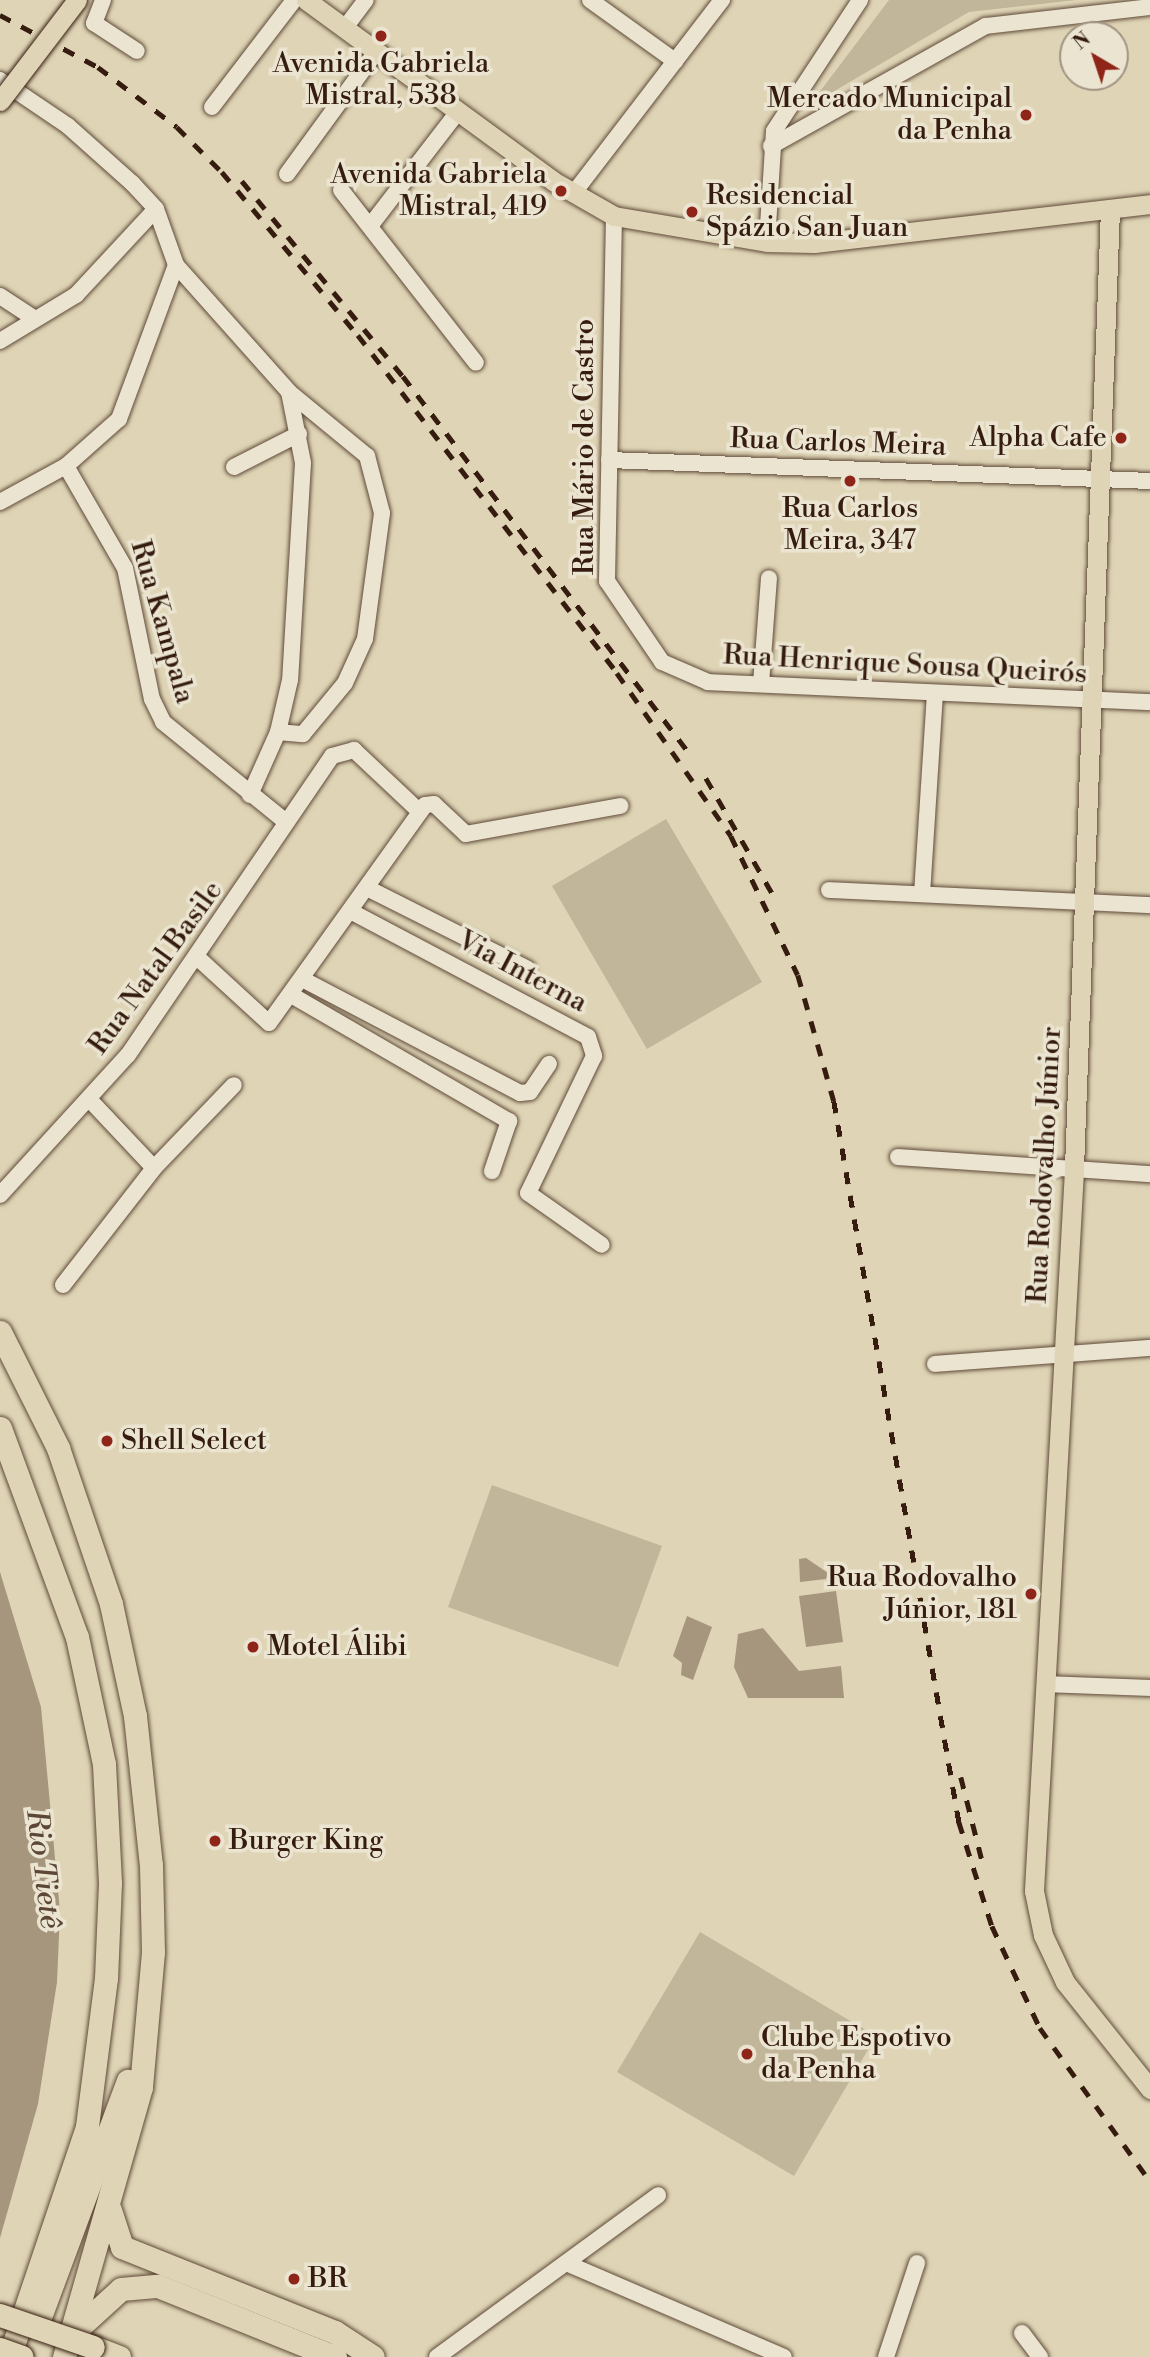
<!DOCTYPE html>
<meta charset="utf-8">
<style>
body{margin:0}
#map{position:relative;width:1150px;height:2357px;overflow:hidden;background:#dfd5b6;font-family:"Libre Bodoni",serif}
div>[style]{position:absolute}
.green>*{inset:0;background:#c2b69a}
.water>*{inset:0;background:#a5967d}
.roads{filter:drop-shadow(0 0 2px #604a39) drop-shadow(0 0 2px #604a39)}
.minor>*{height:16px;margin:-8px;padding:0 8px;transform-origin:8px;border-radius:8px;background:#eae4d0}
.major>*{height:19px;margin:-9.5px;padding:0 9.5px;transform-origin:9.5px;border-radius:9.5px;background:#dfd5b6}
.highway>*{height:23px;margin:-11.5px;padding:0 11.5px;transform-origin:11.5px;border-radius:11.5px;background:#dfd5b6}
.rail>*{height:4.5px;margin-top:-2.25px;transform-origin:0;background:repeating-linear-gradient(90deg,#351c0f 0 12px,transparent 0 24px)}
.bridges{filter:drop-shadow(0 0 2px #351c0f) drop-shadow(0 0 2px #351c0f)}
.major-bridge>*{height:19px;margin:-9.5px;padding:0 9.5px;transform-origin:9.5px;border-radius:9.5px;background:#dfd5b6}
.highway-bridge>*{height:23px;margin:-11.5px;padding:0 11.5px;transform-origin:11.5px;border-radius:11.5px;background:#dfd5b6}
.dots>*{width:19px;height:19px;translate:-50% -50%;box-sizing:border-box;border:4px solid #eae4d0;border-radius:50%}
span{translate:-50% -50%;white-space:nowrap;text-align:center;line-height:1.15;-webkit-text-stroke:7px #eae4d0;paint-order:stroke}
.poi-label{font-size:28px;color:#351c0f}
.right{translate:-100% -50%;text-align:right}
.left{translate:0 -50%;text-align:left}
.street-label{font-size:28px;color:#351c0f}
.water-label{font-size:30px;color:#5c4736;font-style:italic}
.north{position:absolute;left:1059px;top:21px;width:70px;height:70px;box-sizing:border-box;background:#eae4d0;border:2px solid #a29483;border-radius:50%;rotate:321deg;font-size:19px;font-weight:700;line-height:28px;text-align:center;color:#351c0f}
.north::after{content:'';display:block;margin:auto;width:24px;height:32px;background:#8f2418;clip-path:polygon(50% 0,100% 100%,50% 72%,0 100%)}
</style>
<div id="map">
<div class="green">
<i style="clip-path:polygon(889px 0,1076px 0,969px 12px,809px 106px)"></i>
<i style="clip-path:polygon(666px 819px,762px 982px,647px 1049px,552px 886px)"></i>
<i style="clip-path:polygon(492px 1485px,662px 1546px,618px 1667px,448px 1607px)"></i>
<i style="clip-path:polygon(700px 1932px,876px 2036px,794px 2176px,617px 2072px)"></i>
</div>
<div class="water">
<i style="clip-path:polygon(806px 1558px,828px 1573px,826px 1579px,800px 1582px,799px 1559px)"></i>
<i style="clip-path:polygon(0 1572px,41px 1707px,60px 1912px,57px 1982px,38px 2104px,0 2238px)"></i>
<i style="clip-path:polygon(836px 1591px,843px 1642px,806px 1647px,799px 1596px)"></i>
<i style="clip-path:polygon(687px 1616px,712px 1627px,693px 1680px,681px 1675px,682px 1663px,673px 1656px)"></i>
<i style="clip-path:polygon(763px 1628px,799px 1671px,841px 1666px,844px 1698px,748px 1698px,734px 1667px,738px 1634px)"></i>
</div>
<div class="roads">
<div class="minor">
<i style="left:103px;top:0;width:25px;rotate:111deg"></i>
<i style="left:94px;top:23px;width:51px;rotate:33.1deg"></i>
<i style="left:590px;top:0;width:105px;rotate:35.7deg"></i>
<i style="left:344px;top:29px;width:36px;rotate:-53deg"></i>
<i style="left:0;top:80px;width:82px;rotate:34.1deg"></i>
<i style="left:68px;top:126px;width:86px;rotate:41.7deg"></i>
<i style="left:132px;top:183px;width:35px;rotate:47deg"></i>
<i style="left:156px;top:209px;width:59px;rotate:70.3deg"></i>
<i style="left:176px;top:265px;width:170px;rotate:48.3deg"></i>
<i style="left:289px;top:392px;width:72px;rotate:78.8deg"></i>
<i style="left:303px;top:463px;width:217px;rotate:93.4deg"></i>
<i style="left:290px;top:680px;width:53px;rotate:103deg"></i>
<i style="left:278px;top:732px;width:69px;rotate:114deg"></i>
<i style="left:212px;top:107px;width:135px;rotate:-52.5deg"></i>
<i style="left:771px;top:146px;width:246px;rotate:-29.2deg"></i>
<i style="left:986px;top:26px;width:165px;rotate:-6.6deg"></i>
<i style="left:287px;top:174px;width:151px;rotate:-53.9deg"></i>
<i style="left:341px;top:190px;width:219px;rotate:52deg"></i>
<i style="left:573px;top:194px;width:245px;rotate:-52.5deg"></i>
<i style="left:614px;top:216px;width:365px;rotate:91.1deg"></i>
<i style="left:607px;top:581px;width:98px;rotate:55.8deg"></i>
<i style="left:662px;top:662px;width:50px;rotate:23.5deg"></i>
<i style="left:708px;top:682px;width:442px;rotate:2.6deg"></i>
<i style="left:370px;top:226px;width:143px;rotate:-52.4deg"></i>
<i style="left:767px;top:242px;width:111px;rotate:-86.4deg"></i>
<i style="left:774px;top:131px;width:157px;rotate:-56.7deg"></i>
<i style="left:0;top:296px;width:42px;rotate:33.3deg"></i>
<i style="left:0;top:341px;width:89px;rotate:-31.2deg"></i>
<i style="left:76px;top:295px;width:117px;rotate:-47.1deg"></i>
<i style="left:609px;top:460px;width:541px;rotate:2.22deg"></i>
<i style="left:66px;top:466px;width:71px;rotate:-41.6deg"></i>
<i style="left:119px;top:419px;width:164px;rotate:-69.7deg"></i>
<i style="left:234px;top:467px;width:73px;rotate:-26.9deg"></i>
<i style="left:0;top:502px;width:75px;rotate:-28.6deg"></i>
<i style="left:66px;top:466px;width:118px;rotate:60deg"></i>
<i style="left:125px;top:568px;width:134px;rotate:78.4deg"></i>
<i style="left:152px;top:699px;width:25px;rotate:64deg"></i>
<i style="left:163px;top:722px;width:159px;rotate:39.1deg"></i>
<i style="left:761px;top:684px;width:106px;rotate:-85.7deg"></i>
<i style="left:278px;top:732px;width:25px;rotate:5deg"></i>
<i style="left:303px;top:734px;width:66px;rotate:-50.5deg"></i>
<i style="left:345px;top:683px;width:48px;rotate:-65.6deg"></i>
<i style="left:365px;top:639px;width:127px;rotate:-82.3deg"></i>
<i style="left:382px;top:513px;width:59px;rotate:-104.7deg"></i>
<i style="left:367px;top:456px;width:101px;rotate:-140.6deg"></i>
<i style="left:367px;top:888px;width:180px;rotate:26.7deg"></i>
<i style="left:829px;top:890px;width:321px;rotate:2.7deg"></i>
<i style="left:922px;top:894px;width:201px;rotate:-86.3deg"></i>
<i style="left:352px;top:912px;width:267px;rotate:27.9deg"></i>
<i style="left:588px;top:1037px;width:20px;rotate:72deg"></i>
<i style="left:594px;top:1056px;width:152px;rotate:115.7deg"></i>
<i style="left:528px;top:1193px;width:90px;rotate:35.1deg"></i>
<i style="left:198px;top:958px;width:96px;rotate:42.5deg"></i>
<i style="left:269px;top:1023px;width:268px;rotate:-54.4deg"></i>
<i style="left:425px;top:805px;width:9px;rotate:-6deg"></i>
<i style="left:434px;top:804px;width:44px;rotate:43.2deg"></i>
<i style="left:466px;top:834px;width:157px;rotate:-10.3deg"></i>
<i style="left:304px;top:980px;width:244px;rotate:27.6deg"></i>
<i style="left:520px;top:1093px;width:10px;rotate:-6deg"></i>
<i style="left:530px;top:1092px;width:34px;rotate:-56deg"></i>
<i style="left:293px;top:996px;width:250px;rotate:30.1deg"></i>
<i style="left:509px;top:1121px;width:53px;rotate:108.8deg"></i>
<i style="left:898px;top:1157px;width:253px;rotate:3.9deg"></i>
<i style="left:154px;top:1168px;width:115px;rotate:-46.1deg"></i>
<i style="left:0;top:1195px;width:190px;rotate:-47.6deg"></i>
<i style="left:128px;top:1055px;width:362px;rotate:-55.7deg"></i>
<i style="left:332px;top:756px;width:23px;rotate:-15deg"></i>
<i style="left:354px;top:750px;width:88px;rotate:43.2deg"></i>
<i style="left:63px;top:1285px;width:148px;rotate:-52.1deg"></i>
<i style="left:154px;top:1168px;width:95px;rotate:-133.3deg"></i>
<i style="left:935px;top:1364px;width:216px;rotate:-4.3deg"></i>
<i style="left:1045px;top:1684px;width:105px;rotate:2.2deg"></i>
<i style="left:566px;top:2263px;width:237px;rotate:23.3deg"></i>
<i style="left:1022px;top:2333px;width:30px;rotate:53deg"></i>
<i style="left:437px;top:2357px;width:274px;rotate:-36.2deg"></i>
<i style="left:886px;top:2357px;width:99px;rotate:-71.7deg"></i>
</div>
<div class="major">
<i style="left:306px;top:0;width:306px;rotate:36.2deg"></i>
<i style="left:553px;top:181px;width:70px;rotate:29.8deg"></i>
<i style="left:614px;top:216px;width:155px;rotate:9.6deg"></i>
<i style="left:767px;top:242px;width:47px;rotate:1.2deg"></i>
<i style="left:814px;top:243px;width:338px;rotate:-6.6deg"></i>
<i style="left:1110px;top:209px;width:962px;rotate:92.15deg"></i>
<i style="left:1074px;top:1170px;width:722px;rotate:93.18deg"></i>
<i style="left:1034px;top:1891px;width:45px;rotate:78.4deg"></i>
<i style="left:1043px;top:1935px;width:52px;rotate:64.9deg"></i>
<i style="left:1065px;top:1982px;width:137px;rotate:51.5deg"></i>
</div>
<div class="highway">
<i style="left:0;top:1332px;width:130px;rotate:63.4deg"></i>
<i style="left:58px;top:1448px;width:165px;rotate:71.2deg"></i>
<i style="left:111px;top:1604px;width:115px;rotate:77.9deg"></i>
<i style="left:135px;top:1716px;width:150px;rotate:83.9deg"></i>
<i style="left:151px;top:1865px;width:87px;rotate:88.7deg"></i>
<i style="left:153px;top:1952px;width:136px;rotate:95.1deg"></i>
<i style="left:141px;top:2087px;width:281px;rotate:105.9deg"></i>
<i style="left:0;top:1428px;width:223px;rotate:69.8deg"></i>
<i style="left:77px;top:1637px;width:130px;rotate:78deg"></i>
<i style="left:104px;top:1764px;width:119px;rotate:87.1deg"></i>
<i style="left:110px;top:1883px;width:95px;rotate:92.4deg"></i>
<i style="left:106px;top:1978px;width:150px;rotate:97.3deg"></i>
<i style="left:87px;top:2127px;width:243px;rotate:108.7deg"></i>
<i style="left:110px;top:2210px;width:39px;rotate:72deg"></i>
<i style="left:122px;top:2247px;width:229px;rotate:21.8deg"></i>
<i style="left:335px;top:2332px;width:45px;rotate:33.3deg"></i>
<i style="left:40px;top:2317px;width:252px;rotate:-69.6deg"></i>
<i style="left:77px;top:2329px;width:59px;rotate:-42.3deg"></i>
<i style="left:121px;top:2289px;width:37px;rotate:-5deg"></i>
<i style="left:158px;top:2286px;width:191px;rotate:21.9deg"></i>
<i style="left:93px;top:2347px;width:28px;rotate:21deg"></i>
</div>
</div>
<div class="rail">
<i style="left:0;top:15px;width:111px;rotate:28deg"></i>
<i style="left:98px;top:67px;width:99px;rotate:37.2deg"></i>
<i style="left:177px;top:127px;width:64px;rotate:45deg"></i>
<i style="left:222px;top:172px;width:212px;rotate:50.2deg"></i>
<i style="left:358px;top:335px;width:426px;rotate:52.5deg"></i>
<i style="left:617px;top:673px;width:199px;rotate:55deg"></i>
<i style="left:731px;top:836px;width:154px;rotate:64.3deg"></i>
<i style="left:798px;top:975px;width:131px;rotate:74.1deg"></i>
<i style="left:834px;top:1101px;width:732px;rotate:80.16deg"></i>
<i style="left:959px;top:1822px;width:109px;rotate:72.4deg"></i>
<i style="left:992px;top:1926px;width:113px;rotate:64.8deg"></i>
<i style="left:1040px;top:2028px;width:188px;rotate:54.3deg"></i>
<i style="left:242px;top:181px;width:253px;rotate:50.5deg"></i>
<i style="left:403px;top:376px;width:475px;rotate:52.8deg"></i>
<i style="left:706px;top:778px;width:133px;rotate:60.1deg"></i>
<i style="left:961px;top:1777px;width:94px;rotate:75.8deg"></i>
</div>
<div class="bridges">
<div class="major-bridge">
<i style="left:0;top:101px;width:127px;rotate:-52.7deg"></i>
</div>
<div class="highway-bridge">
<i style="left:0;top:2315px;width:98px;rotate:19deg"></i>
<i style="left:0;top:2349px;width:23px;rotate:20deg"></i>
</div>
</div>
<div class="dots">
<i style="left:381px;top:36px;background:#8f2418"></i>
<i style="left:1026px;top:115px;background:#8f2418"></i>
<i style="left:561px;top:191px;background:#8f2418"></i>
<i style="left:692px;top:212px;background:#8f2418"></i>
<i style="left:1121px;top:438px;background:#8f2418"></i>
<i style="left:850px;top:481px;background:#8f2418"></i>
<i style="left:107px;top:1441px;background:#8f2418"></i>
<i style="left:1031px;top:1594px;background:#8f2418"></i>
<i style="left:253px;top:1647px;background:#8f2418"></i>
<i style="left:215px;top:1841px;background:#8f2418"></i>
<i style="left:747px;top:2054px;background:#8f2418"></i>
<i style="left:294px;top:2279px;background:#8f2418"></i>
</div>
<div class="poi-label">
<span style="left:381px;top:80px">Avenida Gabriela<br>Mistral, 538</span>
<span class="right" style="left:1012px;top:115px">Mercado Municipal<br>da Penha</span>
<span class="right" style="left:547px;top:191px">Avenida Gabriela<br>Mistral, 419</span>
<span class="left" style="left:706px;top:212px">Residencial<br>Spázio San Juan</span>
<span class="right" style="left:1107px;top:438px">Alpha Cafe</span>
<span style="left:850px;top:525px">Rua Carlos<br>Meira, 347</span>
<span class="left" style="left:121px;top:1441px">Shell Select</span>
<span class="right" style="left:1017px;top:1594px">Rua Rodovalho<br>Júnior, 181</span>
<span class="left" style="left:267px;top:1647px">Motel Álibi</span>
<span class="left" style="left:229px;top:1841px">Burger King</span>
<span class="left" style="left:761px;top:2054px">Clube Espotivo<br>da Penha</span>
<span class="left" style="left:308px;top:2279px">BR</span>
</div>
<div class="street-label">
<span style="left:838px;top:443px;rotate:2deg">Rua Carlos Meira</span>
<span style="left:585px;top:447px;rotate:-90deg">Rua Mário de Castro</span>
<span style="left:162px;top:622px;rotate:74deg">Rua Kampala</span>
<span style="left:905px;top:665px;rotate:3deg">Rua Henrique Sousa Queirós</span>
<span style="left:156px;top:968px;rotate:-54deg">Rua Natal Basile</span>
<span style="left:522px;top:972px;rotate:28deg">Via Interna</span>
<span style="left:1045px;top:1165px;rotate:-87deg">Rua Rodovalho Júnior</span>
</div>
<div class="water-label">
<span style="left:43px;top:1869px;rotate:83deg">Rio Tietê</span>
</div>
<div class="north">N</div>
</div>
